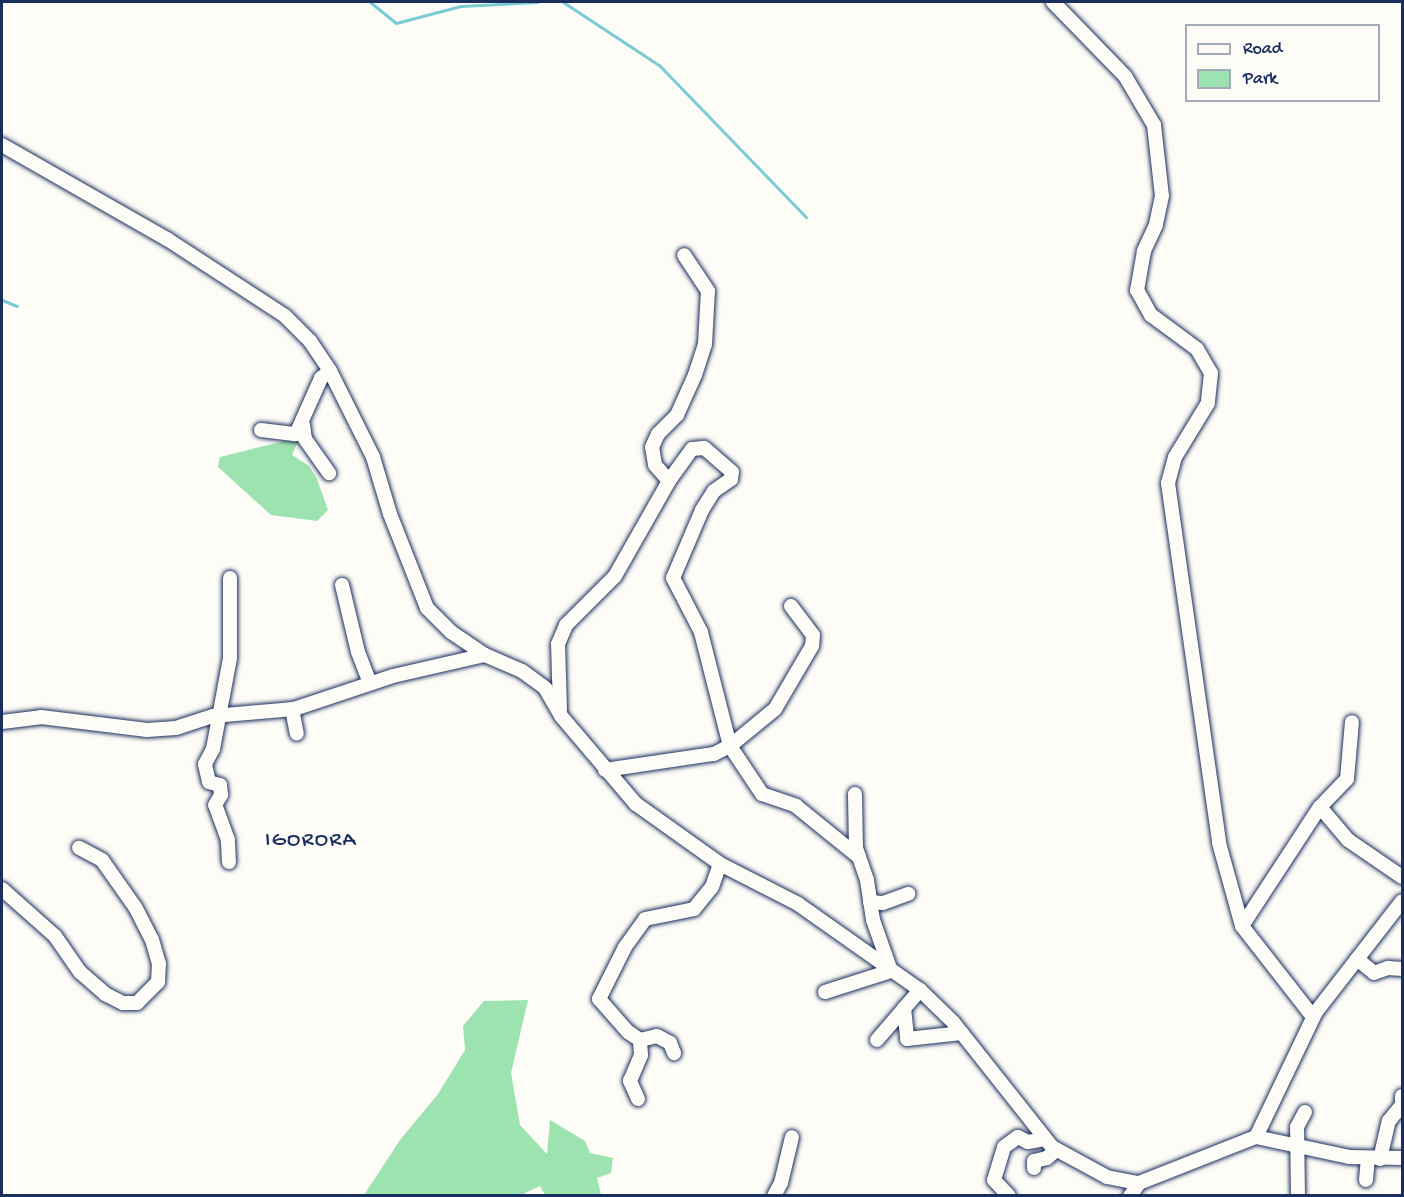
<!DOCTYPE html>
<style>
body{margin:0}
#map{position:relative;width:1404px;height:1197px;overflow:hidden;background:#fdfcf7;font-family:"Gochi Hand",sans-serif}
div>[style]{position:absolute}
.green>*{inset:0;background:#9de3af}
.stream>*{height:3px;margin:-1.5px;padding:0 1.5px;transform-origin:1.5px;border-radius:1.5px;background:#7bcbd5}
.roads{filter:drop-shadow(0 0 2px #1b2f5e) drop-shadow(0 0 2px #1b2f5e)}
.minor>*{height:14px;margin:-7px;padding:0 7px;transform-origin:7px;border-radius:7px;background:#fdfcf7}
span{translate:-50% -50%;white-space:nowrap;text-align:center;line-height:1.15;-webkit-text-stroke:5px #fdfcf7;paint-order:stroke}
.quarter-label{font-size:22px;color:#1b2f5e;letter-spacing:1.5px}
.frame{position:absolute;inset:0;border:3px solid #1b2f5e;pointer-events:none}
.legend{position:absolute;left:1185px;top:24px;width:195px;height:78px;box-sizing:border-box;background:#fdfcf7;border:2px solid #a3aaba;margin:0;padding:8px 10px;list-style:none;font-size:18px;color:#1b2f5e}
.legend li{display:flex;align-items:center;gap:12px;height:30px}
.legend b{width:30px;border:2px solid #a3aaba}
</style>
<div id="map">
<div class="green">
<i style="clip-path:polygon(293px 439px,298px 441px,292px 455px,309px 466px,317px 479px,328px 510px,317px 521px,271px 515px,218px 467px,220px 457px)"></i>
<i style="clip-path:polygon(528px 1000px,511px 1073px,520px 1125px,547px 1154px,550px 1120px,585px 1141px,590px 1153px,613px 1158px,611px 1173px,597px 1178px,601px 1195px,545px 1195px,540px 1186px,521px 1195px,364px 1195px,400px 1140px,438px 1094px,465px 1050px,463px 1026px,484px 1001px)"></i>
</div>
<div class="stream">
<i style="left:370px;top:2px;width:33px;rotate:39deg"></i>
<i style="left:396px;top:23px;width:67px;rotate:-14.7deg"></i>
<i style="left:461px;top:6px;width:77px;rotate:-3deg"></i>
<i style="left:563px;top:2px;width:116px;rotate:33.4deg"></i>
<i style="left:660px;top:66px;width:210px;rotate:46deg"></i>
<i style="left:2px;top:300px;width:16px;rotate:22deg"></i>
</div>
<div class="roads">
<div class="minor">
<i style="left:1053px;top:2px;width:103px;rotate:45.8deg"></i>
<i style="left:1125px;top:76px;width:57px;rotate:59.4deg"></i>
<i style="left:1154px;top:125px;width:71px;rotate:83.6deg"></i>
<i style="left:1162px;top:196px;width:30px;rotate:102deg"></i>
<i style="left:1156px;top:225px;width:29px;rotate:115deg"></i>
<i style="left:1144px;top:251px;width:40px;rotate:100deg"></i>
<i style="left:1137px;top:290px;width:29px;rotate:61deg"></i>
<i style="left:1151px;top:315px;width:57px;rotate:36.5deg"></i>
<i style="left:1197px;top:349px;width:28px;rotate:60deg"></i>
<i style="left:1211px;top:373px;width:30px;rotate:96deg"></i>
<i style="left:1208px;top:403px;width:63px;rotate:121.4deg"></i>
<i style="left:1175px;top:457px;width:27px;rotate:105deg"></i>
<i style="left:1168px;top:483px;width:364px;rotate:81.9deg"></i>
<i style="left:1219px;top:843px;width:86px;rotate:74.5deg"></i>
<i style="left:1242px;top:926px;width:115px;rotate:52deg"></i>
<i style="left:2px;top:145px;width:190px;rotate:29.7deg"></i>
<i style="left:167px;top:239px;width:141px;rotate:33.1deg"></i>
<i style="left:285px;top:316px;width:35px;rotate:45deg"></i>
<i style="left:310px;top:341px;width:36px;rotate:56deg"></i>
<i style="left:330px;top:371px;width:96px;rotate:63.4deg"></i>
<i style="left:373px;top:457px;width:59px;rotate:73.4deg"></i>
<i style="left:390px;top:514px;width:101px;rotate:68.5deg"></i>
<i style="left:427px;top:608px;width:34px;rotate:45deg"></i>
<i style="left:451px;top:632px;width:41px;rotate:34.1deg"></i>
<i style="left:485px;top:655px;width:40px;rotate:23.4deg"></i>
<i style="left:522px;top:671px;width:29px;rotate:36deg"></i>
<i style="left:545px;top:688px;width:32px;rotate:60deg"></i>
<i style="left:561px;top:716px;width:116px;rotate:49.6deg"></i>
<i style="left:636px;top:804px;width:103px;rotate:35.5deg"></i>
<i style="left:720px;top:864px;width:88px;rotate:27.1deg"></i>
<i style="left:798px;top:904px;width:149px;rotate:35.2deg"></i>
<i style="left:920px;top:990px;width:46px;rotate:44.1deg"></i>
<i style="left:953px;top:1022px;width:159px;rotate:51.6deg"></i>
<i style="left:1052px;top:1147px;width:63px;rotate:28.6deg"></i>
<i style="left:1107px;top:1177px;width:33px;rotate:11deg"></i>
<i style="left:303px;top:425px;width:14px;rotate:82deg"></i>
<i style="left:305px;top:439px;width:42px;rotate:54.8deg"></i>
<i style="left:261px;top:430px;width:35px;rotate:7deg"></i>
<i style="left:296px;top:434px;width:61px;rotate:-65.9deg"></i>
<i style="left:321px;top:378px;width:11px;rotate:-38deg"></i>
<i style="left:342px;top:585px;width:69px;rotate:76.6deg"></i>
<i style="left:358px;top:652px;width:33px;rotate:69deg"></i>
<i style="left:791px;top:606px;width:36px;rotate:53deg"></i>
<i style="left:813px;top:635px;width:11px;rotate:95deg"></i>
<i style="left:812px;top:646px;width:73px;rotate:120.4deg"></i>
<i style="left:775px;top:709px;width:58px;rotate:140.6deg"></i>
<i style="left:730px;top:746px;width:58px;rotate:56.3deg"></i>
<i style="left:762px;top:794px;width:36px;rotate:19deg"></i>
<i style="left:796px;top:806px;width:81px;rotate:39deg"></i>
<i style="left:292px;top:709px;width:25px;rotate:79deg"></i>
<i style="left:560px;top:710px;width:66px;rotate:-91.7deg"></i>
<i style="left:558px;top:644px;width:21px;rotate:-67deg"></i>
<i style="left:566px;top:625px;width:69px;rotate:-45deg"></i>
<i style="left:615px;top:576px;width:109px;rotate:-60.4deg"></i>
<i style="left:669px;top:481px;width:21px;rotate:-131deg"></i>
<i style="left:655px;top:465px;width:18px;rotate:-99deg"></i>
<i style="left:652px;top:447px;width:14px;rotate:-65deg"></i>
<i style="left:658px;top:434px;width:27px;rotate:-45deg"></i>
<i style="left:677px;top:415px;width:44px;rotate:-65.8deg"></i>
<i style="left:695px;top:375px;width:33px;rotate:-72deg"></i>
<i style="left:705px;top:344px;width:53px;rotate:-86.8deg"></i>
<i style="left:708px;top:291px;width:43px;rotate:-123.7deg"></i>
<i style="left:2px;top:722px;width:39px;rotate:-7deg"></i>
<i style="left:41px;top:717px;width:107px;rotate:7deg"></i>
<i style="left:147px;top:730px;width:29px;rotate:-4deg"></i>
<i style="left:176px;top:728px;width:39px;rotate:-18deg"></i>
<i style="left:213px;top:716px;width:81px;rotate:-4.9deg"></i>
<i style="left:294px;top:709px;width:104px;rotate:-18.4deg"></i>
<i style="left:393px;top:676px;width:94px;rotate:-12.9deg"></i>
<i style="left:605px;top:770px;width:110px;rotate:-8.4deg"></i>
<i style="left:714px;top:754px;width:18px;rotate:-27deg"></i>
<i style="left:730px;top:746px;width:118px;rotate:-104.3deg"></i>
<i style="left:701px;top:632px;width:61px;rotate:-117.4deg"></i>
<i style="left:673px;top:578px;width:74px;rotate:-66.9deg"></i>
<i style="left:702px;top:510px;width:22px;rotate:-58deg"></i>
<i style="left:714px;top:491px;width:21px;rotate:-35deg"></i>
<i style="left:731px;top:479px;width:7px;rotate:-82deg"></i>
<i style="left:732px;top:472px;width:37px;rotate:-139deg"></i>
<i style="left:704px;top:448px;width:12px;rotate:175deg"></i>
<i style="left:692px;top:449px;width:39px;rotate:126deg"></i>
<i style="left:1320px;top:807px;width:43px;rotate:49.7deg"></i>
<i style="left:1348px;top:840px;width:65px;rotate:34.4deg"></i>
<i style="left:229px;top:862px;width:22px;rotate:-93deg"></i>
<i style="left:228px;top:840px;width:37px;rotate:-110deg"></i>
<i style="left:215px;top:805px;width:12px;rotate:-59deg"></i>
<i style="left:221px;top:795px;width:10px;rotate:-96deg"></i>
<i style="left:220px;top:785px;width:11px;rotate:-165deg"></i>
<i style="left:209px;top:782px;width:18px;rotate:-103deg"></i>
<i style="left:205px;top:764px;width:17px;rotate:-62deg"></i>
<i style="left:213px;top:749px;width:93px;rotate:-79.4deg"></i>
<i style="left:230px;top:658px;width:80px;rotate:-90deg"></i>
<i style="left:2px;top:889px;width:71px;rotate:41.6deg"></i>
<i style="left:55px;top:936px;width:44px;rotate:55.2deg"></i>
<i style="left:80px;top:972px;width:33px;rotate:41deg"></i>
<i style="left:105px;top:994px;width:20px;rotate:27deg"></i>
<i style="left:123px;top:1003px;width:14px"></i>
<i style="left:137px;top:1003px;width:30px;rotate:-45deg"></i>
<i style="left:158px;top:982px;width:18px;rotate:-87deg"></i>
<i style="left:159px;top:964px;width:25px;rotate:-106deg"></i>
<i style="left:152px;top:940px;width:37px;rotate:-117deg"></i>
<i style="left:135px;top:907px;width:57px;rotate:-125.1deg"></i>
<i style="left:102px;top:860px;width:26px;rotate:-152deg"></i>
<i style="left:870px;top:902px;width:13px;rotate:4deg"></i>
<i style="left:883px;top:903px;width:27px;rotate:-20deg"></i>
<i style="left:1242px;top:926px;width:142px;rotate:-56.8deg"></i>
<i style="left:1320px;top:807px;width:39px;rotate:-46deg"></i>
<i style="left:1347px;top:779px;width:57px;rotate:-85deg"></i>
<i style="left:1357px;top:959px;width:22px;rotate:39deg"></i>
<i style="left:1374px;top:973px;width:15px;rotate:-20deg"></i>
<i style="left:1388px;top:968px;width:14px;rotate:4deg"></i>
<i style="left:825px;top:992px;width:69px;rotate:-17.7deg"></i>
<i style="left:891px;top:971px;width:54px;rotate:-109.4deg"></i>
<i style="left:873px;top:920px;width:40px;rotate:-98.5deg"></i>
<i style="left:867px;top:880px;width:34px;rotate:-109deg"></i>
<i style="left:856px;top:848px;width:54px;rotate:-91.1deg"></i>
<i style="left:904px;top:1008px;width:31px;rotate:84deg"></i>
<i style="left:907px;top:1039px;width:55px;rotate:-6.2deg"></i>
<i style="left:640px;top:1040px;width:17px;rotate:-13deg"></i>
<i style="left:657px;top:1036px;width:15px;rotate:28deg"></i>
<i style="left:670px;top:1043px;width:11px;rotate:68deg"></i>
<i style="left:877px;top:1040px;width:66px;rotate:-49.3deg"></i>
<i style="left:638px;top:1099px;width:20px;rotate:-114deg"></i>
<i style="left:630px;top:1081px;width:28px;rotate:-67deg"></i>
<i style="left:641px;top:1055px;width:15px;rotate:-94deg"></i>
<i style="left:640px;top:1040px;width:14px;rotate:-146deg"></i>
<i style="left:628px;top:1032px;width:44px;rotate:-131.3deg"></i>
<i style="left:599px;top:999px;width:58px;rotate:-63.4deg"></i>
<i style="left:625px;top:947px;width:34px;rotate:-54deg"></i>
<i style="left:645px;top:919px;width:50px;rotate:-11.5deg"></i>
<i style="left:694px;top:909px;width:28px;rotate:-51deg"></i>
<i style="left:712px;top:887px;width:24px;rotate:-71deg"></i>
<i style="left:1256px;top:1137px;width:95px;rotate:12.1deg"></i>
<i style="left:1349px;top:1157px;width:53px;rotate:1.1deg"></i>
<i style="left:1380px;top:1159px;width:39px;rotate:-77deg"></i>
<i style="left:1389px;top:1121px;width:21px;rotate:-51deg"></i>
<i style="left:1402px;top:1105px;width:9px;rotate:-90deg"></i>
<i style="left:1034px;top:1168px;width:7px;rotate:-90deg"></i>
<i style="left:1034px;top:1161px;width:13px;rotate:-13deg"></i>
<i style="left:1047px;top:1158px;width:12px;rotate:-42deg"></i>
<i style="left:1366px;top:1180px;width:22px;rotate:-85deg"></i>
<i style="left:774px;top:1196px;width:15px;rotate:-62deg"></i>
<i style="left:781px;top:1183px;width:47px;rotate:-76.6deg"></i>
<i style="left:1009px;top:1196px;width:22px;rotate:-133deg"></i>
<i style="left:994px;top:1180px;width:34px;rotate:-73deg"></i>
<i style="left:1004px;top:1147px;width:17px;rotate:-36deg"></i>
<i style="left:1018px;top:1137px;width:11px;rotate:27deg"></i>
<i style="left:1028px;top:1142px;width:17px;rotate:-10deg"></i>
<i style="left:1130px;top:1196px;width:16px;rotate:-55deg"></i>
<i style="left:1139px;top:1183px;width:126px;rotate:-21.5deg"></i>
<i style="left:1256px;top:1137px;width:139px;rotate:-64.4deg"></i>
<i style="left:1316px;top:1012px;width:140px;rotate:-52.2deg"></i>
<i style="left:1298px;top:1196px;width:69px;rotate:-90.8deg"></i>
<i style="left:1297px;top:1127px;width:17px;rotate:-62deg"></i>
</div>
</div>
<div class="quarter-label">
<span style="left:311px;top:842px">IGORORA</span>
</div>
<div class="frame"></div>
<ul class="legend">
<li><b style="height:8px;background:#fdfcf7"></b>Road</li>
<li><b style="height:16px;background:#9de3af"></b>Park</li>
</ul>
</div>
